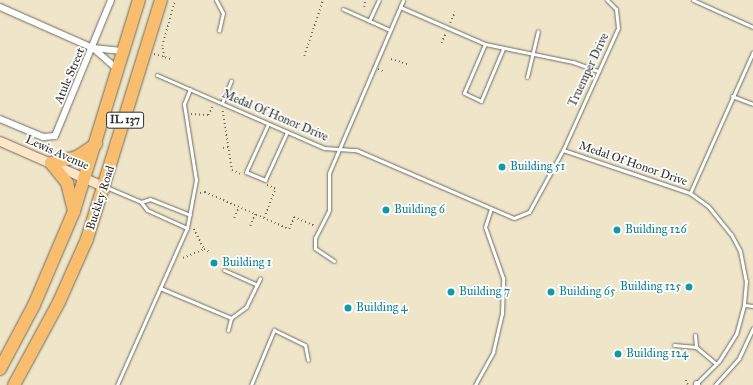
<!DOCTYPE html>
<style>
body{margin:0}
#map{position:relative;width:753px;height:385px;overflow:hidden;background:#efe6c9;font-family:"IM FELL Great Primer",serif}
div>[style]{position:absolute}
.path>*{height:1.5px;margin-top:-0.75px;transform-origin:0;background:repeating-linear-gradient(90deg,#706c62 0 1px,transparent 0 4px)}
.roads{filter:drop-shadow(0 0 1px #706c62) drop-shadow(0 0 1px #706c62)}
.lane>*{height:3px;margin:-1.5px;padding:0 1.5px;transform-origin:1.5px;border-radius:1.5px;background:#fff}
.street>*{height:6px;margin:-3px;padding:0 3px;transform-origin:3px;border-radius:3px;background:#fff}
.secondary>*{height:9px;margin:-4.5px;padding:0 4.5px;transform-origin:4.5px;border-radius:4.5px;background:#fde5c5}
.highway>*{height:12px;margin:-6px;padding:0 6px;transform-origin:6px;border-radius:6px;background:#f9be6d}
.dots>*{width:11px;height:11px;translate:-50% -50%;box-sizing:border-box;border:2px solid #fff;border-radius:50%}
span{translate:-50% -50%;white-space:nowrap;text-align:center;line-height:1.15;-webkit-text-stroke:3.5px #fff;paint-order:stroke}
.shield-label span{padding:1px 3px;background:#fff;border:1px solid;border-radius:3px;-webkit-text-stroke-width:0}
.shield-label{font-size:11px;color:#2b2b2b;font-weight:700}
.street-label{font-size:12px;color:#2b2b2b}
.culture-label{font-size:12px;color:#0d838f}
.left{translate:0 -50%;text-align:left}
.right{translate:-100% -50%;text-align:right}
</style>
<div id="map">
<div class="path">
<i style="left:364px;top:7px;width:7px;rotate:-82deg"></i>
<i style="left:450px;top:23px;width:12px;rotate:-66deg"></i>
<i style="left:441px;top:43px;width:11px;rotate:-63deg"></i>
<i style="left:154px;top:54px;width:19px;rotate:16deg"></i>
<i style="left:304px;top:56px;width:59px;rotate:-71.3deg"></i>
<i style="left:164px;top:57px;width:11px;rotate:-100deg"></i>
<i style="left:162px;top:46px;width:48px;rotate:-74.2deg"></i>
<i style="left:391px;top:59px;width:17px;rotate:17deg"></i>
<i style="left:378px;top:69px;width:8px;rotate:23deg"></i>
<i style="left:223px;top:111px;width:60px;rotate:81.3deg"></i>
<i style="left:232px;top:170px;width:10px;rotate:24deg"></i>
<i style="left:191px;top:114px;width:17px;rotate:3deg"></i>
<i style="left:208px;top:115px;width:10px;rotate:-61deg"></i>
<i style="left:223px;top:148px;width:5px;rotate:-11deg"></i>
<i style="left:200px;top:193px;width:5px;rotate:-11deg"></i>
<i style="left:205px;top:192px;width:92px;rotate:23.8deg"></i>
<i style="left:289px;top:229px;width:13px;rotate:-67deg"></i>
<i style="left:294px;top:217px;width:23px;rotate:23deg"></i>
<i style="left:234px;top:218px;width:12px;rotate:-66deg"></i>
<i style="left:264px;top:218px;width:31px;rotate:-69deg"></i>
<i style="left:275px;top:189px;width:10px;rotate:-156deg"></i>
<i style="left:250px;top:226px;width:13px;rotate:-67deg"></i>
<i style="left:194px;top:229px;width:22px;rotate:63deg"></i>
<i style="left:204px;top:249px;width:7px;rotate:27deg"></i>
<i style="left:183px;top:258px;width:23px;rotate:-23deg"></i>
<i style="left:686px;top:380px;width:5px;rotate:68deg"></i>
</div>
<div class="roads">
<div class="lane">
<i style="left:216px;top:0;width:15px;rotate:62deg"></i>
<i style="left:223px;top:13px;width:18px;rotate:103deg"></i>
<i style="left:693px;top:0;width:66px;rotate:24.2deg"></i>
<i style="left:400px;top:7px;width:93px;rotate:23.5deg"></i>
<i style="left:485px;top:44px;width:90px;rotate:11.6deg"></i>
<i style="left:573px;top:62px;width:27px;rotate:20deg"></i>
<i style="left:343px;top:9px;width:51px;rotate:24.1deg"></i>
<i style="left:369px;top:21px;width:23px;rotate:-65deg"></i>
<i style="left:485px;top:44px;width:53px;rotate:113.2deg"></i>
<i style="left:464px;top:93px;width:19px;rotate:25deg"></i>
<i style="left:481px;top:101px;width:56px;rotate:-67.1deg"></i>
<i style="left:157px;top:75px;width:182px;rotate:23.6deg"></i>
<i style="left:324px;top:148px;width:32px;rotate:4deg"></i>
<i style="left:356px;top:150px;width:172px;rotate:23.3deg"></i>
<i style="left:514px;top:218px;width:16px;rotate:-22deg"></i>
<i style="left:529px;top:212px;width:71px;rotate:-61.3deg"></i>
<i style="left:563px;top:150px;width:134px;rotate:18.7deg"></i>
<i style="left:690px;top:193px;width:22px;rotate:36deg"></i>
<i style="left:708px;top:206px;width:36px;rotate:51deg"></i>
<i style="left:731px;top:234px;width:19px;rotate:62deg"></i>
<i style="left:740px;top:251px;width:31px;rotate:79deg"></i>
<i style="left:746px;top:281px;width:24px;rotate:95deg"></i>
<i style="left:744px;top:305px;width:30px;rotate:105deg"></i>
<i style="left:736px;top:334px;width:32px;rotate:122deg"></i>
<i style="left:719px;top:361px;width:33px;rotate:135deg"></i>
<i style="left:527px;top:77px;width:47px;rotate:-76.6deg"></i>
<i style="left:732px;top:96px;width:22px;rotate:21deg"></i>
<i style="left:222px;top:103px;width:24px;rotate:-68deg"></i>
<i style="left:268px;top:124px;width:53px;rotate:114.6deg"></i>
<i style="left:246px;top:172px;width:21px;rotate:23deg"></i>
<i style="left:265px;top:180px;width:53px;rotate:-65.4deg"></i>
<i style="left:563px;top:150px;width:134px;rotate:-65.7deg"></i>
<i style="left:618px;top:28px;width:19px;rotate:-96deg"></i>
<i style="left:616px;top:9px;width:13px;rotate:-135deg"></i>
<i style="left:106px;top:187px;width:38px;rotate:23deg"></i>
<i style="left:141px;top:202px;width:10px;rotate:53deg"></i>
<i style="left:147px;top:210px;width:44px;rotate:24.2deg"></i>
<i style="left:690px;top:193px;width:154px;rotate:-65.9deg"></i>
<i style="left:141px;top:202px;width:9px;rotate:-18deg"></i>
<i style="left:150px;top:199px;width:43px;rotate:21.8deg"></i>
<i style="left:334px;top:261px;width:23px;rotate:-146deg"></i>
<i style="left:315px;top:248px;width:10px;rotate:-90deg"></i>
<i style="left:315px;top:238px;width:31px;rotate:-63deg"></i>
<i style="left:329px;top:210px;width:37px;rotate:-90deg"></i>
<i style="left:329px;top:173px;width:188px;rotate:-66.8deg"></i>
<i style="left:224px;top:270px;width:36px;rotate:24deg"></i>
<i style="left:160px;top:288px;width:77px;rotate:22.9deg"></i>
<i style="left:231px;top:318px;width:19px;rotate:-36deg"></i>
<i style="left:246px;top:307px;width:32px;rotate:-64deg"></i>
<i style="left:744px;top:305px;width:9px;rotate:6deg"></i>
<i style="left:228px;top:330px;width:12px;rotate:-76deg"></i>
<i style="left:695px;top:335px;width:12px;rotate:85deg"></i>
<i style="left:674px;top:345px;width:22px;rotate:5deg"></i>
<i style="left:696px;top:347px;width:26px;rotate:40deg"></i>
<i style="left:117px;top:385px;width:172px;rotate:-66deg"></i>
<i style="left:187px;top:228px;width:49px;rotate:-79.4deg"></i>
<i style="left:196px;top:180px;width:77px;rotate:-99deg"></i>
<i style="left:184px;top:104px;width:16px;rotate:-68deg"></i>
<i style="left:251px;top:385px;width:60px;rotate:-67.3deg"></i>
<i style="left:274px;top:330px;width:34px;rotate:26deg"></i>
<i style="left:305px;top:345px;width:15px;rotate:79deg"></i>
<i style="left:475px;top:385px;width:38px;rotate:-61deg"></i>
<i style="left:493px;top:352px;width:39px;rotate:-77deg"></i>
<i style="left:502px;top:314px;width:36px;rotate:-88deg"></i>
<i style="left:503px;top:278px;width:54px;rotate:-109.4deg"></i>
<i style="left:485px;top:227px;width:19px;rotate:-72deg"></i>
<i style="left:715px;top:385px;width:36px;rotate:-48deg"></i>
<i style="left:739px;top:358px;width:33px;rotate:-65deg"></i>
</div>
<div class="street">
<i style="left:0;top:7px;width:102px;rotate:23.8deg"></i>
<i style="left:93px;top:48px;width:33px;rotate:41deg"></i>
<i style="left:93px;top:48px;width:31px;rotate:6deg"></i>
<i style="left:0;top:119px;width:47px;rotate:22.7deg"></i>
<i style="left:43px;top:137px;width:12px;rotate:-5deg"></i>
<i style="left:55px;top:136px;width:147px;rotate:-67.6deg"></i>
<i style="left:697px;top:384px;width:1px;rotate:90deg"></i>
</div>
<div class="secondary">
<i style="left:0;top:141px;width:115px;rotate:23.7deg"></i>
</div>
<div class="highway">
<i style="left:51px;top:163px;width:26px;rotate:51deg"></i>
<i style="left:67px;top:183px;width:29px;rotate:76deg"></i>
<i style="left:51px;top:163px;width:27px;rotate:-13deg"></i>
<i style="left:77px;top:157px;width:23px;rotate:-34deg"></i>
<i style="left:0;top:369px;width:72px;rotate:-62deg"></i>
<i style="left:34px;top:305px;width:102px;rotate:-66.9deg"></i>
<i style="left:74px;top:211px;width:221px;rotate:-72.9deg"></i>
<i style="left:14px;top:385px;width:94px;rotate:-61.5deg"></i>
<i style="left:59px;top:302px;width:69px;rotate:-66deg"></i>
<i style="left:87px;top:239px;width:250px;rotate:-72.8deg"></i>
</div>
</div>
<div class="dots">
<i style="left:502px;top:167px;background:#0f9aa8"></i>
<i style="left:386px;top:210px;background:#0f9aa8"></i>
<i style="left:617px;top:230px;background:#0f9aa8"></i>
<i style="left:214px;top:263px;background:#0f9aa8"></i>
<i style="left:689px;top:287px;background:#0f9aa8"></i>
<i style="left:451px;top:292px;background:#0f9aa8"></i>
<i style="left:551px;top:292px;background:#0f9aa8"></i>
<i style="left:348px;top:308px;background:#0f9aa8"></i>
<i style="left:618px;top:354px;background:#0f9aa8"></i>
</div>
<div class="shield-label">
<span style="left:125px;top:120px">IL 137</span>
</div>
<div class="street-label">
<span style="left:589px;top:70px;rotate:-65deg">Truemper Drive</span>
<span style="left:70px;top:76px;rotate:-67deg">Atule Street</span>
<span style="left:275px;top:116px;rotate:23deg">Medal Of Honor Drive</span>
<span style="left:57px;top:153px;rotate:24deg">Lewis Avenue</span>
<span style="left:633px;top:164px;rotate:19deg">Medal Of Honor Drive</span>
<span style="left:101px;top:198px;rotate:-72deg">Buckley Road</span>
</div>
<div class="culture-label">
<span class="left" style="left:510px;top:167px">Building 51</span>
<span class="left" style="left:394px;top:210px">Building 6</span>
<span class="left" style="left:625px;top:230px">Building 126</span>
<span class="left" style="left:222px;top:263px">Building 1</span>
<span class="right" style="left:681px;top:287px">Building 125</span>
<span class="left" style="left:459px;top:292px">Building 7</span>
<span class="left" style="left:559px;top:292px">Building 65</span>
<span class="left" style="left:356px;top:308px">Building 4</span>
<span class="left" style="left:626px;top:354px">Building 124</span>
</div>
</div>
